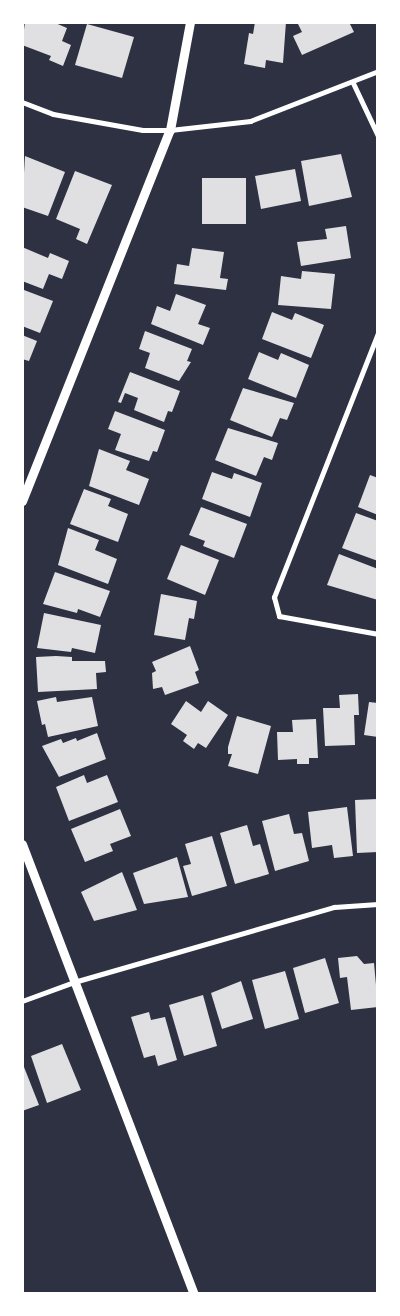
<!DOCTYPE html>
<style>
body{margin:0}
#map{position:relative;width:400px;height:1316px;overflow:hidden;background:#2d3142;font-family:"Times New Roman",serif}
div>[style]{position:absolute}
.building>*{inset:0;background:#e0e0e3}
.minor>*{height:5px;margin:-2.5px;padding:0 2.5px;transform-origin:2.5px;border-radius:2.5px;background:#fff}
.tertiary>*{height:9px;margin:-4.5px;padding:0 4.5px;transform-origin:4.5px;border-radius:4.5px;background:#fff}
span{translate:-50% -50%;white-space:nowrap;text-align:center;line-height:1.15;-webkit-text-stroke:5px #fff;paint-order:stroke}
.frame{position:absolute;inset:0;border:24px solid #fff;pointer-events:none}
</style>
<div id="map">
<div class="building">
<i style="clip-path:polygon(25px 22px,53px 22px,67px 28px,62px 41px,71px 45px,63px 66px,49px 60px,51px 56px,22px 45px)"></i>
<i style="clip-path:polygon(255px 22px,286px 22px,283px 63px,266px 60px,265px 68px,244px 64px,249px 33px,253px 34px)"></i>
<i style="clip-path:polygon(297px 22px,349px 22px,354px 32px,302px 55px,293px 36px,302px 32px)"></i>
<i style="clip-path:polygon(87px 24px,134px 37px,122px 78px,75px 65px)"></i>
<i style="clip-path:polygon(341px 154px,352px 197px,309px 206px,301px 161px)"></i>
<i style="clip-path:polygon(25px 156px,65px 172px,48px 216px,22px 207px)"></i>
<i style="clip-path:polygon(295px 169px,301px 201px,261px 209px,255px 176px)"></i>
<i style="clip-path:polygon(75px 171px,112px 185px,87px 244px,76px 239px,80px 229px,56px 219px)"></i>
<i style="clip-path:polygon(202px 178px,246px 178px,246px 224px,202px 224px)"></i>
<i style="clip-path:polygon(346px 226px,351px 258px,301px 266px,297px 242px,327px 239px,325px 229px)"></i>
<i style="clip-path:polygon(22px 247px,48px 258px,50px 253px,69px 261px,62px 279px,49px 274px,43px 289px,22px 281px)"></i>
<i style="clip-path:polygon(192px 248px,224px 252px,220px 278px,228px 279px,226px 290px,174px 284px,177px 264px,189px 266px)"></i>
<i style="clip-path:polygon(302px 271px,335px 274px,331px 309px,278px 305px,281px 276px,301px 279px)"></i>
<i style="clip-path:polygon(24px 290px,53px 301px,40px 333px,22px 326px)"></i>
<i style="clip-path:polygon(176px 294px,206px 305px,198px 324px,210px 328px,203px 345px,151px 324px,157px 306px,170px 311px)"></i>
<i style="clip-path:polygon(272px 312px,292px 320px,295px 313px,324px 325px,311px 358px,262px 339px)"></i>
<i style="clip-path:polygon(145px 331px,192px 349px,187px 361px,191px 362px,179px 381px,145px 368px,150px 353px,139px 349px)"></i>
<i style="clip-path:polygon(22px 335px,37px 341px,29px 361px,22px 359px)"></i>
<i style="clip-path:polygon(259px 352px,278px 360px,281px 353px,309px 365px,296px 398px,248px 379px)"></i>
<i style="clip-path:polygon(130px 372px,180px 391px,172px 412px,168px 411px,164px 422px,134px 410px,138px 398px,125px 393px,121px 403px,118px 402px)"></i>
<i style="clip-path:polygon(243px 388px,294px 403px,287px 420px,280px 418px,272px 437px,230px 420px)"></i>
<i style="clip-path:polygon(115px 411px,165px 430px,157px 452px,153px 451px,149px 461px,115px 450px,121px 434px,108px 429px)"></i>
<i style="clip-path:polygon(228px 428px,278px 443px,272px 460px,264px 457px,256px 476px,215px 460px)"></i>
<i style="clip-path:polygon(99px 449px,130px 461px,126px 470px,149px 479px,139px 505px,89px 486px)"></i>
<i style="clip-path:polygon(212px 472px,232px 479px,234px 473px,262px 483px,250px 517px,202px 499px)"></i>
<i style="clip-path:polygon(370px 475px,378px 478px,378px 515px,358px 507px)"></i>
<i style="clip-path:polygon(84px 489px,111px 499px,108px 506px,128px 514px,118px 542px,70px 524px)"></i>
<i style="clip-path:polygon(201px 507px,247px 524px,234px 558px,203px 546px,205px 541px,189px 535px)"></i>
<i style="clip-path:polygon(356px 513px,378px 521px,378px 561px,342px 548px)"></i>
<i style="clip-path:polygon(68px 528px,99px 540px,95px 550px,117px 559px,108px 584px,58px 565px)"></i>
<i style="clip-path:polygon(181px 545px,219px 560px,205px 595px,167px 579px)"></i>
<i style="clip-path:polygon(339px 554px,378px 569px,378px 600px,327px 585px)"></i>
<i style="clip-path:polygon(55px 572px,110px 591px,100px 617px,78px 609px,77px 613px,43px 604px)"></i>
<i style="clip-path:polygon(161px 594px,197px 601px,194px 619px,189px 618px,185px 640px,154px 635px)"></i>
<i style="clip-path:polygon(44px 613px,101px 625px,95px 653px,72px 648px,71px 652px,37px 648px)"></i>
<i style="clip-path:polygon(190px 646px,199px 670px,195px 672px,199px 683px,165px 695px,162px 687px,153px 689px,152px 673px,156px 671px,152px 662px)"></i>
<i style="clip-path:polygon(56px 656px,72px 657px,72px 661px,105px 661px,106px 672px,96px 673px,97px 689px,38px 692px,36px 657px)"></i>
<i style="clip-path:polygon(358px 694px,359px 715px,354px 715px,355px 745px,325px 746px,323px 708px,340px 708px,339px 695px)"></i>
<i style="clip-path:polygon(56px 697px,57px 702px,92px 697px,98px 726px,48px 737px,45px 724px,42px 725px,37px 701px)"></i>
<i style="clip-path:polygon(186px 701px,201px 712px,208px 701px,228px 715px,206px 748px,198px 743px,194px 749px,183px 741px,187px 735px,171px 724px)"></i>
<i style="clip-path:polygon(369px 702px,378px 703px,378px 737px,364px 735px)"></i>
<i style="clip-path:polygon(237px 716px,271px 726px,258px 774px,228px 766px,232px 754px,228px 754px,228px 747px)"></i>
<i style="clip-path:polygon(316px 719px,318px 758px,309px 758px,309px 764px,297px 764px,297px 759px,278px 760px,277px 732px,293px 732px,292px 720px)"></i>
<i style="clip-path:polygon(97px 733px,106px 759px,59px 777px,42px 746px,61px 739px,63px 743px,76px 738px,77px 741px)"></i>
<i style="clip-path:polygon(84px 775px,87px 783px,107px 775px,118px 802px,69px 821px,56px 787px)"></i>
<i style="clip-path:polygon(378px 799px,378px 852px,357px 853px,355px 800px)"></i>
<i style="clip-path:polygon(347px 807px,353px 856px,334px 858px,332px 845px,312px 848px,308px 812px)"></i>
<i style="clip-path:polygon(120px 809px,131px 836px,110px 844px,113px 851px,85px 862px,71px 829px)"></i>
<i style="clip-path:polygon(289px 814px,294px 834px,302px 833px,309px 861px,275px 871px,262px 821px)"></i>
<i style="clip-path:polygon(247px 825px,253px 846px,260px 844px,269px 874px,235px 884px,220px 833px)"></i>
<i style="clip-path:polygon(212px 836px,227px 886px,192px 896px,183px 866px,191px 864px,185px 844px)"></i>
<i style="clip-path:polygon(177px 857px,188px 897px,144px 904px,133px 873px)"></i>
<i style="clip-path:polygon(122px 872px,137px 910px,94px 921px,81px 892px)"></i>
<i style="clip-path:polygon(357px 956px,364px 964px,374px 963px,378px 1007px,351px 1010px,347px 977px,340px 978px,338px 958px)"></i>
<i style="clip-path:polygon(325px 958px,339px 1003px,305px 1013px,293px 968px)"></i>
<i style="clip-path:polygon(285px 971px,299px 1019px,265px 1029px,252px 980px)"></i>
<i style="clip-path:polygon(241px 981px,253px 1019px,222px 1029px,211px 993px)"></i>
<i style="clip-path:polygon(203px 995px,217px 1046px,184px 1056px,169px 1005px)"></i>
<i style="clip-path:polygon(149px 1012px,151px 1020px,165px 1017px,177px 1060px,158px 1066px,155px 1055px,144px 1058px,131px 1017px)"></i>
<i style="clip-path:polygon(62px 1044px,81px 1090px,47px 1103px,31px 1056px)"></i>
<i style="clip-path:polygon(22px 1062px,39px 1105px,22px 1111px)"></i>
</div>
<div class="minor">
<i style="left:353px;top:83px;width:59px;rotate:64.7deg"></i>
<i style="left:22px;top:102px;width:33px;rotate:21deg"></i>
<i style="left:53px;top:114px;width:91px;rotate:10.1deg"></i>
<i style="left:143px;top:130px;width:27px"></i>
<i style="left:170px;top:130px;width:81px;rotate:-6.4deg"></i>
<i style="left:250px;top:121px;width:137px;rotate:-21.3deg"></i>
<i style="left:378px;top:333px;width:284px;rotate:111.5deg"></i>
<i style="left:274px;top:597px;width:20px;rotate:75deg"></i>
<i style="left:279px;top:616px;width:101px;rotate:10.3deg"></i>
<i style="left:22px;top:1001px;width:55px;rotate:-20.1deg"></i>
<i style="left:74px;top:982px;width:271px;rotate:-16.1deg"></i>
<i style="left:334px;top:907px;width:44px;rotate:-3.9deg"></i>
</div>
<div class="tertiary">
<i style="left:22px;top:501px;width:399px;rotate:-68.3deg"></i>
<i style="left:170px;top:130px;width:110px;rotate:-79.5deg"></i>
<i style="left:22px;top:844px;width:482px;rotate:69.1deg"></i>
</div>
<div class="frame"></div>
</div>
